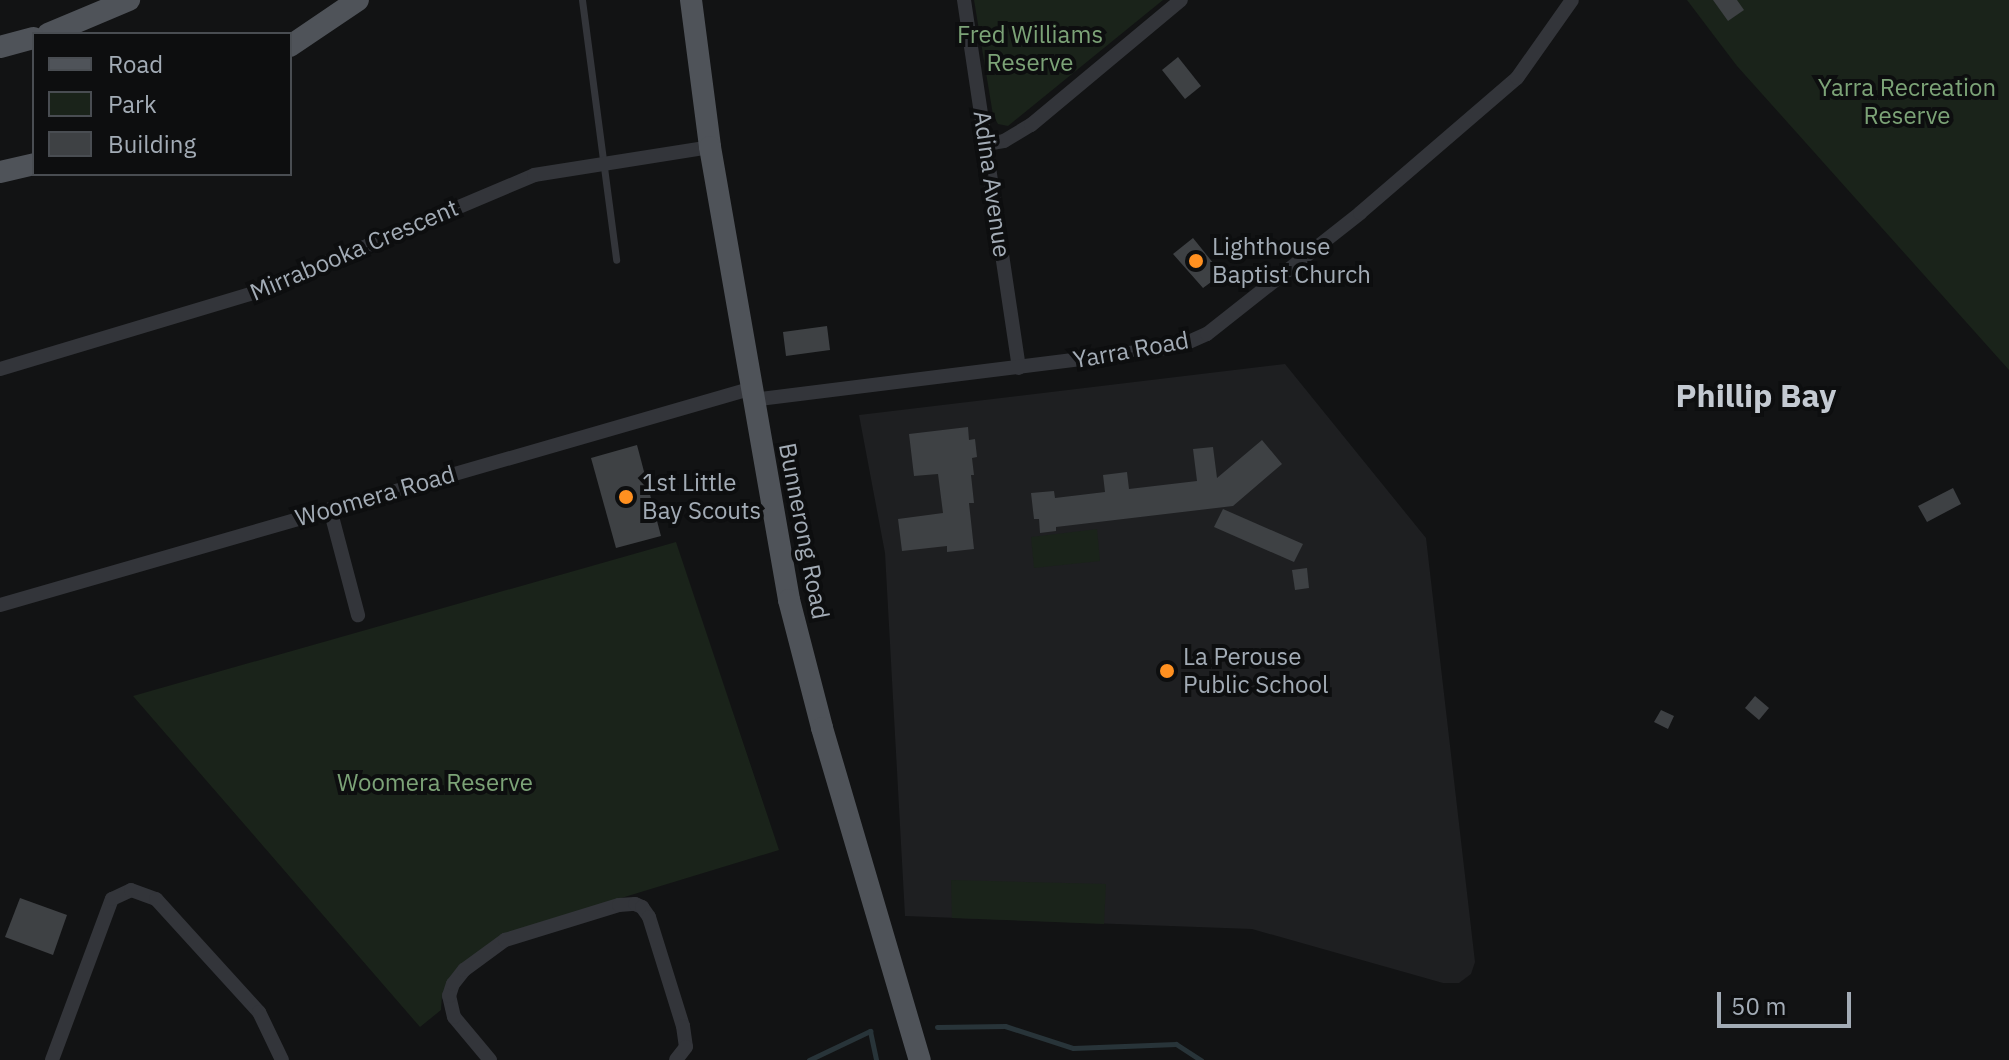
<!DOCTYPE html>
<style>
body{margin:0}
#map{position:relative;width:2009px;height:1060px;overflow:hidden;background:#121314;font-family:"IBM Plex Sans",sans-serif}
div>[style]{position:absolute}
.built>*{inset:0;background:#1e1f21}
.green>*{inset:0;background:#1a231a}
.stream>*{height:5px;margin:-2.5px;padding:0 2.5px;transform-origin:2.5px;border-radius:2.5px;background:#283439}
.building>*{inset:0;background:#3e4144}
.lane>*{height:7px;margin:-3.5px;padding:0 3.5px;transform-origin:3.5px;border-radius:3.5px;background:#33353a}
.street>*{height:14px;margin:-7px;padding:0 7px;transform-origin:7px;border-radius:7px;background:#33353a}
.primary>*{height:22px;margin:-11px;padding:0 11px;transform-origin:11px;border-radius:11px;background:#4f5359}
.dots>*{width:22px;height:22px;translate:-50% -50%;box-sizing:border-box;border:4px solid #0d0e0f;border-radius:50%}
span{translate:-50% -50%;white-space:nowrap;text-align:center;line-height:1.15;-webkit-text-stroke:8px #0d0e0f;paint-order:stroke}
.park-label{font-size:24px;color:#7ca377}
.street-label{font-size:24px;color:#a3acb6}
.poi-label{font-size:24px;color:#a3acb6}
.left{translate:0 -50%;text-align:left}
.district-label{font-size:32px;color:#c4cad2;font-weight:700}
.legend{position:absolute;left:32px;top:32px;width:260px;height:144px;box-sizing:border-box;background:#0d0e0f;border:2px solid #494d52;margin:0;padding:10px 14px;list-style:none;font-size:24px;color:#a3acb6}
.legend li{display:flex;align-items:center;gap:16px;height:40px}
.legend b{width:40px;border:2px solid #494d52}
.scale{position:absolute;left:1717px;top:992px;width:134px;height:36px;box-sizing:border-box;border:4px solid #a3acb6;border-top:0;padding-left:10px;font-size:24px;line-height:28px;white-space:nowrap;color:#a3acb6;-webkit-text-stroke:6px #0d0e0f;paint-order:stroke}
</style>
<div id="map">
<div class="built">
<i style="clip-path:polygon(1285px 364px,1426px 538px,1475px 962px,1471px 974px,1459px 983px,1443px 983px,1252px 929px,905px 916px,885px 553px,859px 415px)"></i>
</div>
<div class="green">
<i style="clip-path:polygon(974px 0,1163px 0,1008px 126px,998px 124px,993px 115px)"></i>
<i style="clip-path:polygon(1687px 0,2009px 0,2009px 370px,1737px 66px)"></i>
<i style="clip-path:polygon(1097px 529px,1100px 561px,1034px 568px,1031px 537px)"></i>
<i style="clip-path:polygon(676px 542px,779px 850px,513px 931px,449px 980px,442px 995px,441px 1010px,420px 1027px,133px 696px)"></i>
<i style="clip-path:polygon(951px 880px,1106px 884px,1104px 924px,952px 918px)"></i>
</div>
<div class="stream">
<i style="left:937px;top:1027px;width:68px;rotate:-0.8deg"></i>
<i style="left:1005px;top:1026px;width:71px;rotate:17.9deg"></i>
<i style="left:1073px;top:1048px;width:103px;rotate:-2.2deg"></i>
<i style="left:1176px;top:1044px;width:30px;rotate:33deg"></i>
<i style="left:809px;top:1060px;width:68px;rotate:-25.4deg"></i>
<i style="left:870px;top:1031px;width:30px;rotate:78deg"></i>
</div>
<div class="building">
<i style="clip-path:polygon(1713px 0,1737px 0,1744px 10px,1728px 21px)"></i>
<i style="clip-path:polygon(1178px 57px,1201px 86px,1185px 99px,1162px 70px)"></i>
<i style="clip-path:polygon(1193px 238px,1218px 269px,1214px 271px,1218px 277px,1203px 288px,1173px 254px)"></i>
<i style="clip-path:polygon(827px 326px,830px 350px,786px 356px,783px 332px)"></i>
<i style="clip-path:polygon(968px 427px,969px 440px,975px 439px,977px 457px,972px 458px,974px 475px,971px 475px,974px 503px,969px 503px,974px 549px,947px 552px,947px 546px,902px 551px,898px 519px,943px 513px,938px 474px,914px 476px,909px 434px)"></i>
<i style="clip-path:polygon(1262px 440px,1282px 464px,1233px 506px,1056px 527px,1056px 531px,1040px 533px,1039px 519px,1034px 519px,1031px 493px,1054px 491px,1055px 498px,1105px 492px,1103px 475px,1127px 472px,1129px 489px,1197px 481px,1193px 449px,1213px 447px,1217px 478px)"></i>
<i style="clip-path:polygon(637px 445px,661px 536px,616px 548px,591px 458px)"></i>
<i style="clip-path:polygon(1953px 488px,1961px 504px,1927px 522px,1918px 506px)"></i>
<i style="clip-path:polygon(1223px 509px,1303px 544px,1294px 562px,1214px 527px)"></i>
<i style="clip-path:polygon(1307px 568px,1309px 588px,1295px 590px,1292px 570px)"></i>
<i style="clip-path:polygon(1755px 696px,1769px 708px,1759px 720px,1745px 708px)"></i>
<i style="clip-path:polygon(1661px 710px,1674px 716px,1668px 729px,1654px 722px)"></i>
<i style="clip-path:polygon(20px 898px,67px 915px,53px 955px,5px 937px)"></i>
</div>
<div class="lane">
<i style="left:582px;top:0;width:262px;rotate:82.5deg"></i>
</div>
<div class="street">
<i style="left:964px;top:0;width:372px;rotate:81.5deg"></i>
<i style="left:986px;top:144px;width:18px;rotate:-9deg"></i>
<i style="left:1004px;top:141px;width:31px;rotate:-31deg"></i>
<i style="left:1031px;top:125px;width:195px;rotate:-39.8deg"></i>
<i style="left:0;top:369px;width:271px;rotate:-16.7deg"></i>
<i style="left:260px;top:291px;width:298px;rotate:-22.9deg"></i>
<i style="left:534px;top:175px;width:178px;rotate:-9deg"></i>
<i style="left:752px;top:400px;width:404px;rotate:-7.1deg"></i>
<i style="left:1153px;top:350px;width:29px;rotate:-10deg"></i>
<i style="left:1182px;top:345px;width:27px;rotate:-24deg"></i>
<i style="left:1207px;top:334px;width:195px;rotate:-38.3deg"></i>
<i style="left:1360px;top:213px;width:207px;rotate:-40.7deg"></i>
<i style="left:1517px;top:78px;width:95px;rotate:-54.8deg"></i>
<i style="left:330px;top:509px;width:110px;rotate:75.2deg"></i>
<i style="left:0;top:605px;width:780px;rotate:-16.07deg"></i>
<i style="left:52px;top:1060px;width:172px;rotate:-69.6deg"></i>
<i style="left:112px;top:899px;width:21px;rotate:-25deg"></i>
<i style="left:131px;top:890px;width:27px;rotate:20deg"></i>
<i style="left:156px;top:899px;width:153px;rotate:47.7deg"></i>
<i style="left:259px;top:1012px;width:53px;rotate:64.4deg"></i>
<i style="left:490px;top:1060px;width:56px;rotate:-129.9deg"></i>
<i style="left:454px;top:1017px;width:22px;rotate:-103deg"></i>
<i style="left:449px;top:996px;width:13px;rotate:-72deg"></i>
<i style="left:453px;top:984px;width:18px;rotate:-52deg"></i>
<i style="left:464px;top:970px;width:51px;rotate:-36.2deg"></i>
<i style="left:505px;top:940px;width:119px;rotate:-17.1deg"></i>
<i style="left:619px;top:905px;width:16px;rotate:-4deg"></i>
<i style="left:635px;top:904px;width:8px;rotate:23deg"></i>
<i style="left:642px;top:907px;width:12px;rotate:55deg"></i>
<i style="left:649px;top:917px;width:114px;rotate:72.7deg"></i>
<i style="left:683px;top:1026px;width:21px;rotate:82deg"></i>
<i style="left:686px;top:1047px;width:16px;rotate:128deg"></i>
</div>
<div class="primary">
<i style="left:691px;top:0;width:148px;rotate:82.6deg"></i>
<i style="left:710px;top:147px;width:460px;rotate:80.1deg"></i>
<i style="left:789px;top:600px;width:132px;rotate:75.5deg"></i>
<i style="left:822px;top:728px;width:346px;rotate:73.6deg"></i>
<i style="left:48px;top:34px;width:88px;rotate:-22.8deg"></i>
<i style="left:290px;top:46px;width:82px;rotate:-34.1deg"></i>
<i style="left:0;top:47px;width:35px;rotate:-15deg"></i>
<i style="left:0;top:172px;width:35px;rotate:-13deg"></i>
</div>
<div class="dots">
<i style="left:1196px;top:261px;background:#ff9020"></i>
<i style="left:626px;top:497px;background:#ff9020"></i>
<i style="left:1167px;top:671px;background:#ff9020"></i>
</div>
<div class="park-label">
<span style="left:1030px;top:49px">Fred Williams<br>Reserve</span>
<span style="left:1907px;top:102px">Yarra Recreation<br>Reserve</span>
<span style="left:435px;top:783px">Woomera Reserve</span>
</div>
<div class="street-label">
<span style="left:992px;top:184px;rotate:82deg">Adina Avenue</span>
<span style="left:354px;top:250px;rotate:-23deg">Mirrabooka Crescent</span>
<span style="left:1131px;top:350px;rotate:-10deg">Yarra Road</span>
<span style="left:375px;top:496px;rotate:-16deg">Woomera Road</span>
<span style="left:804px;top:531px;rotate:79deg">Bunnerong Road</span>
</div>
<div class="poi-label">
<span class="left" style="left:1212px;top:261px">Lighthouse<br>Baptist Church</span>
<span class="left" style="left:642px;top:497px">1st Little<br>Bay Scouts</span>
<span class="left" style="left:1183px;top:671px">La Perouse<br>Public School</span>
</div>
<div class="district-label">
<span style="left:1756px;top:395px">Phillip Bay</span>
</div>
<ul class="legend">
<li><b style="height:10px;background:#4f5359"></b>Road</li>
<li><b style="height:22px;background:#1a231a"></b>Park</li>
<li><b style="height:22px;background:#3e4144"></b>Building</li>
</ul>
<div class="scale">50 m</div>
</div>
